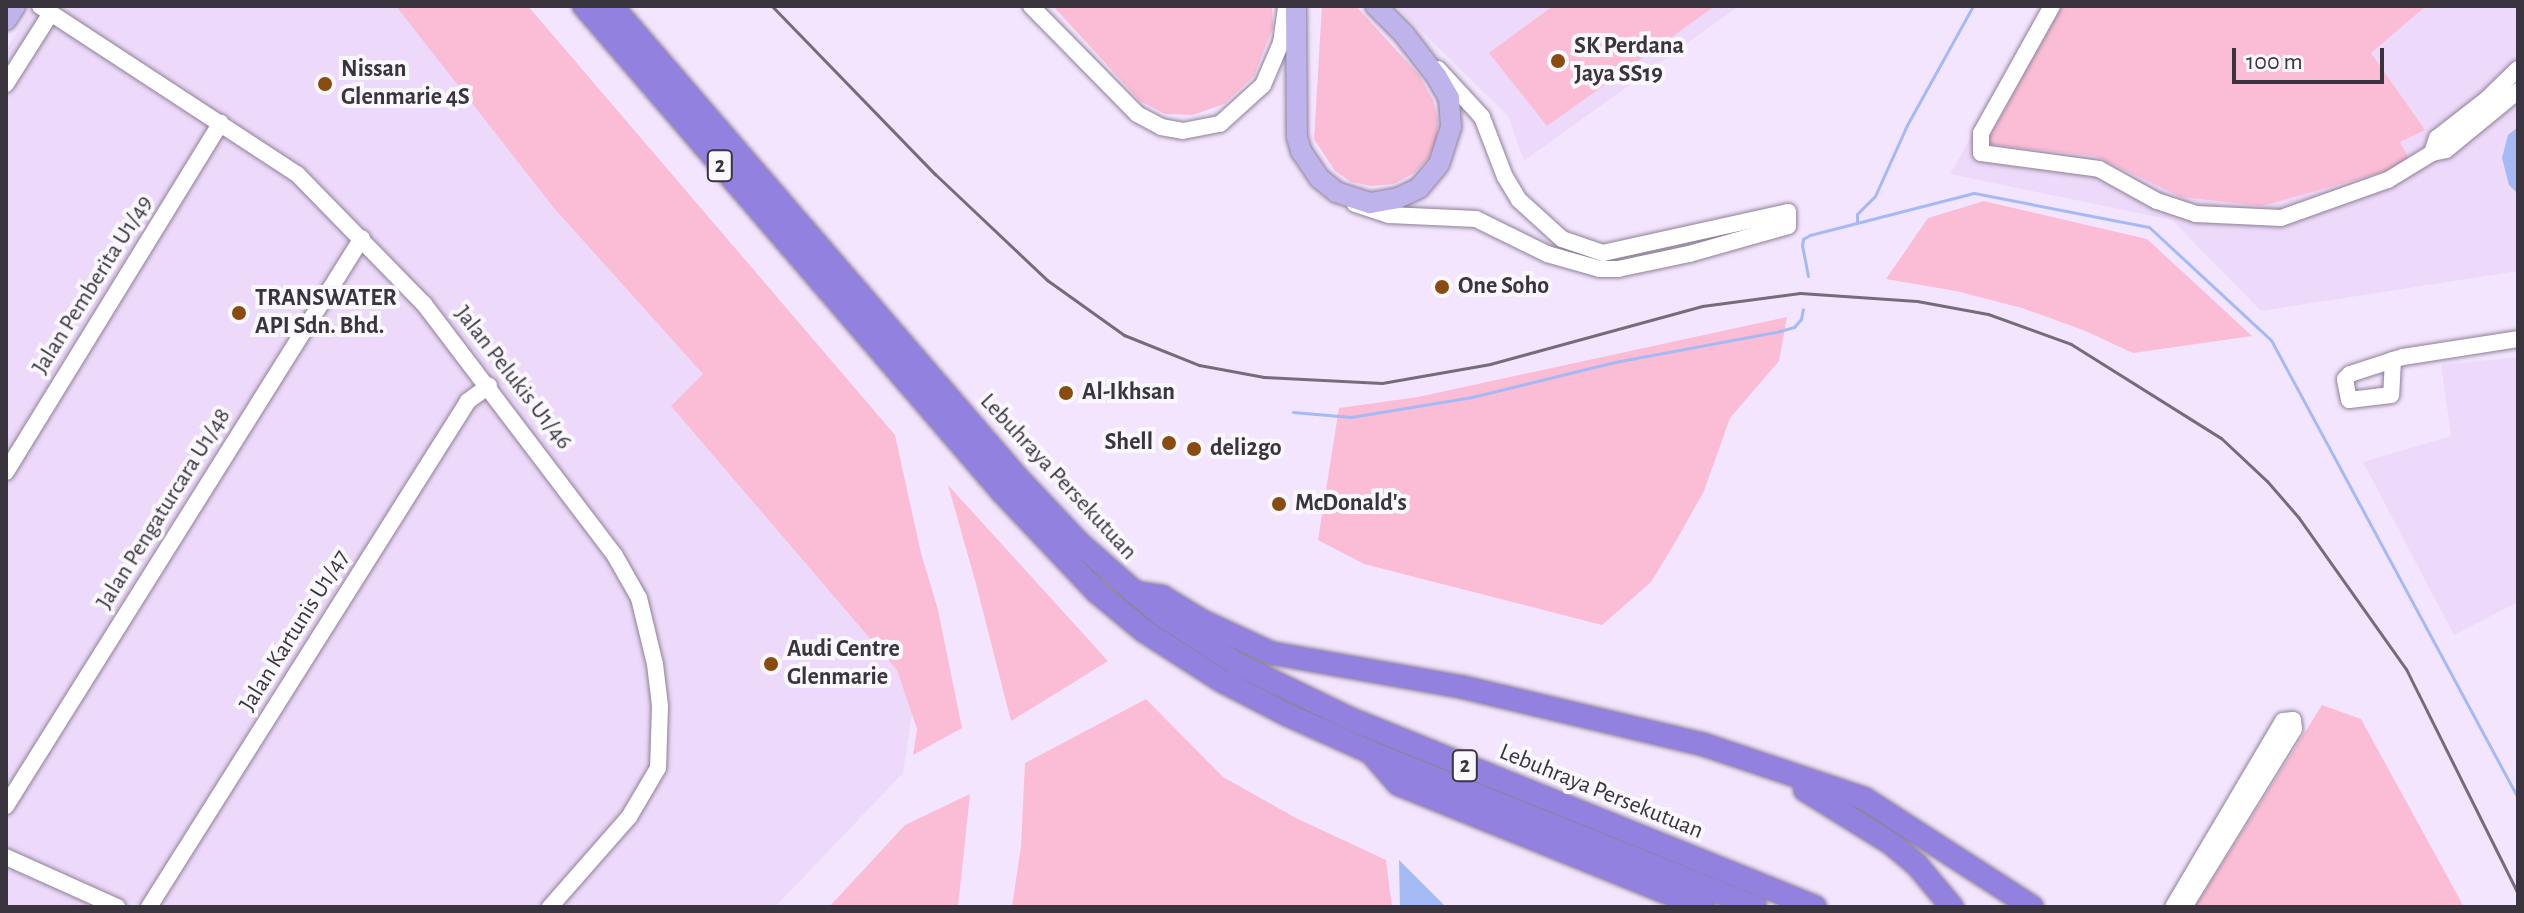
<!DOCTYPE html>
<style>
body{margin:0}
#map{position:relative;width:2524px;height:913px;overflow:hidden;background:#f4e5ff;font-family:"Alegreya Sans",sans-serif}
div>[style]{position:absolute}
.built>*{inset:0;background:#edd9fa}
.green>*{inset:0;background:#fbbdd5}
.water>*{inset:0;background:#a5baf4}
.stream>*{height:3px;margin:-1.5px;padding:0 1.5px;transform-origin:1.5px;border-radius:1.5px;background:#a5baf4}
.roads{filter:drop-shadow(0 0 2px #8e8097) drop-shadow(0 0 2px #8e8097)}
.minor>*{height:16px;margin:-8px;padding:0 8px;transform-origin:8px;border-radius:8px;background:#fff}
.major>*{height:20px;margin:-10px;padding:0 10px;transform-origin:10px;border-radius:10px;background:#beb3eb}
.highway>*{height:22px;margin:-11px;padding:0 11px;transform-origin:11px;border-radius:11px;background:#9281de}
.rail>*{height:3px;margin:-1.5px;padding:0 1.5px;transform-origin:1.5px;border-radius:1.5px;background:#756c7b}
.dots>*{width:22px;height:22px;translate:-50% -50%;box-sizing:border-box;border:4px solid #faf7fd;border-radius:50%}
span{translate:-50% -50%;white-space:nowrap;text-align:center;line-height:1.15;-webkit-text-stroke:8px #faf7fd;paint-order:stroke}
.shield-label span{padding:2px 6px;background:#faf7fd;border:2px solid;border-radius:6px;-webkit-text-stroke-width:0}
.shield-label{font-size:22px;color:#3a343e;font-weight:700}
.poi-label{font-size:24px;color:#3a343e;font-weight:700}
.left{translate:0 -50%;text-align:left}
.right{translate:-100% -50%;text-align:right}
.street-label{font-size:24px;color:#3a343e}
.frame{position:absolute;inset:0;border:8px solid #3a343e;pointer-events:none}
.scale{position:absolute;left:2232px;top:48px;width:152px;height:36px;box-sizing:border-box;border:4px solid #3a343e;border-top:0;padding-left:10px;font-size:24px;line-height:28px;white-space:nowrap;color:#3a343e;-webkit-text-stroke:6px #faf7fd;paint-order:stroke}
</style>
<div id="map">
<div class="built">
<i style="clip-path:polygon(33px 6px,483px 6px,915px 694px,903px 773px,775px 907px,6px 907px,6px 50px)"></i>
<i style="clip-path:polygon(1396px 6px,1739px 6px,1524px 161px,1508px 116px)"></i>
<i style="clip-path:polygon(2046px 6px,2518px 6px,2518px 271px,2261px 311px,2172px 220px,1950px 174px)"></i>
<i style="clip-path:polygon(2518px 357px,2518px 602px,2454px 635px,2363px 462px,2451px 436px,2441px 365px)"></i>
</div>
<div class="green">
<i style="clip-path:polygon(396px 6px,528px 6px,895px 435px,921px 553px,938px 610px,962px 728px,913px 755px,917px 729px,897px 670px,671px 406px,703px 374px,554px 208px)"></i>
<i style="clip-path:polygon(1053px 6px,1272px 6px,1273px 27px,1254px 76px,1224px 104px,1193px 115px,1165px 114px,1140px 101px)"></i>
<i style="clip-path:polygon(1322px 6px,1356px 6px,1419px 75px,1433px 100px,1438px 120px,1437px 138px,1429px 157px,1414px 173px,1394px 184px,1371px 186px,1351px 182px,1335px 171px,1314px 139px)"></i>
<i style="clip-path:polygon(1553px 6px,1715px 6px,1547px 126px,1489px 53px)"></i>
<i style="clip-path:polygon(2062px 6px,2426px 6px,2371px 53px,2425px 130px,2400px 142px,2412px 164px,2262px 206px,2181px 197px,2095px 156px,1986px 144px)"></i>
<i style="clip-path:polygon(1984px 201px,2147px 239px,2252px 336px,2133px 353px,2083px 330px,2022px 308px,1956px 291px,1886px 279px,1928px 218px)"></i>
<i style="clip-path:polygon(1787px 317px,1779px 361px,1730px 418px,1704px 491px,1676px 541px,1651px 582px,1602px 625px,1364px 564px,1318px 540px,1339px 408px,1418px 397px)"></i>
<i style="clip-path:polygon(948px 485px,1108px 661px,1011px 721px,976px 584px)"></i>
<i style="clip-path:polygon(1146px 699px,1223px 777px,1296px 818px,1386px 860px,1392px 907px,1012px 907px,1021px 846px,1025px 763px)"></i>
<i style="clip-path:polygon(2322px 705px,2361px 719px,2464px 907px,2195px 907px)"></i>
<i style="clip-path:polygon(970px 794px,958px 907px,829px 907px,905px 825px)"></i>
</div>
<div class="water">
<i style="clip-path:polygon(2518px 127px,2518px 194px,2509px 185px,2502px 158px,2508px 135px)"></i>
<i style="clip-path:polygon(1399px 860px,1446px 907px,1400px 907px)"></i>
</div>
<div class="stream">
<i style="left:1857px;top:222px;width:8px;rotate:-90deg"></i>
<i style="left:1857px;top:214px;width:25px;rotate:-45deg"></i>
<i style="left:1875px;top:196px;width:78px;rotate:-65.7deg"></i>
<i style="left:1907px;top:125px;width:136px;rotate:-61deg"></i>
<i style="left:1808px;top:276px;width:31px;rotate:-101deg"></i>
<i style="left:1802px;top:246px;width:7px;rotate:-82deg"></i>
<i style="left:1803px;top:239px;width:8px;rotate:-30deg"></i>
<i style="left:1810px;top:235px;width:169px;rotate:-14.4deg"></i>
<i style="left:1974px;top:193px;width:178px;rotate:11deg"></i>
<i style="left:2149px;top:227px;width:166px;rotate:42.8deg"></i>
<i style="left:2271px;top:340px;width:520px;rotate:61.66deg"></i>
<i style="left:1293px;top:412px;width:58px;rotate:4.9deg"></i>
<i style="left:1351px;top:417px;width:123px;rotate:-9.4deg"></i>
<i style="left:1472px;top:397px;width:147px;rotate:-13.8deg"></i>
<i style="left:1615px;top:362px;width:168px;rotate:-10.6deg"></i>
<i style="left:1780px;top:331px;width:15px;rotate:-16deg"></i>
<i style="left:1794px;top:327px;width:11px;rotate:-49deg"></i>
<i style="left:1801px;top:319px;width:10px;rotate:-79deg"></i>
</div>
<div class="roads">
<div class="minor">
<i style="left:40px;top:6px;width:308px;rotate:33.2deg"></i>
<i style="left:298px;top:175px;width:180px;rotate:45.7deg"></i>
<i style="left:424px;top:304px;width:314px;rotate:52.8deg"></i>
<i style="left:614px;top:554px;width:51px;rotate:60.4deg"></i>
<i style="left:639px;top:598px;width:68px;rotate:76.4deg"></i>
<i style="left:655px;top:664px;width:42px;rotate:83.2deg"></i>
<i style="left:660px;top:706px;width:62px;rotate:91.8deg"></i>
<i style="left:658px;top:768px;width:57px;rotate:120.6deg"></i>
<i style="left:629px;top:817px;width:120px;rotate:131.3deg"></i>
<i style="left:1031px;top:6px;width:151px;rotate:45.5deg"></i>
<i style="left:1137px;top:114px;width:27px;rotate:28deg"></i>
<i style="left:1161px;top:127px;width:22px;rotate:10deg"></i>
<i style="left:1183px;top:131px;width:38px;rotate:-11deg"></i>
<i style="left:1220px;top:124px;width:58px;rotate:-42.2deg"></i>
<i style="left:1263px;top:85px;width:46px;rotate:-66.8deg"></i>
<i style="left:1281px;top:43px;width:37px;rotate:-82deg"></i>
<i style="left:2052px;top:6px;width:145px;rotate:119.2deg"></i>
<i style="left:1981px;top:133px;width:20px;rotate:90deg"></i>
<i style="left:1981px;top:153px;width:119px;rotate:7.7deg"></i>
<i style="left:2099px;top:169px;width:66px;rotate:28.9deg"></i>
<i style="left:2157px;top:201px;width:41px;rotate:18.4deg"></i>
<i style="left:2196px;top:214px;width:85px;rotate:2.7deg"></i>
<i style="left:2281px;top:218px;width:114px;rotate:-19.6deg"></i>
<i style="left:2388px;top:180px;width:52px;rotate:-31.5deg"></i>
<i style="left:2432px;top:153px;width:14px;rotate:-12deg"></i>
<i style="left:2446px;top:150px;width:93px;rotate:-39.3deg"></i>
<i style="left:6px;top:84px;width:84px;rotate:-57.6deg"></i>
<i style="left:2432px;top:153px;width:16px;rotate:-72deg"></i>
<i style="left:2437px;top:138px;width:63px;rotate:-38deg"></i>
<i style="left:2487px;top:99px;width:43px;rotate:-44.1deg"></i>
<i style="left:1355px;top:204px;width:36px;rotate:18deg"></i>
<i style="left:1389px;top:215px;width:87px;rotate:2.6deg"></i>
<i style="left:1476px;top:219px;width:79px;rotate:26.2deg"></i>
<i style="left:1547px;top:254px;width:55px;rotate:15.8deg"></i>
<i style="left:1600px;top:269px;width:18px"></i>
<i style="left:1618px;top:269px;width:73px;rotate:-11.9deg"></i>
<i style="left:1689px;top:254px;width:103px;rotate:-15.8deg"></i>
<i style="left:1788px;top:226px;width:14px;rotate:-90deg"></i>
<i style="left:1788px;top:212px;width:189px;rotate:167.5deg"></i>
<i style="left:1603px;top:253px;width:43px;rotate:-161.1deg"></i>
<i style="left:1562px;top:239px;width:58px;rotate:-137.8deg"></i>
<i style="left:1519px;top:200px;width:27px;rotate:-121deg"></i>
<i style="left:1505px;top:177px;width:64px;rotate:-111deg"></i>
<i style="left:1482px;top:117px;width:65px;rotate:-132.5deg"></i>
<i style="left:2393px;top:360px;width:35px;rotate:93deg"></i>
<i style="left:2391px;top:395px;width:42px;rotate:173.2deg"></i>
<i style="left:2349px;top:400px;width:21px;rotate:-101deg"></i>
<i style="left:2345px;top:379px;width:7px;rotate:-45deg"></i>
<i style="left:2350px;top:374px;width:45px;rotate:-18deg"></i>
<i style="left:2393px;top:360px;width:10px;rotate:-17deg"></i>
<i style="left:2403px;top:357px;width:116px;rotate:-8.9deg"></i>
<i style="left:6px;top:472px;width:410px;rotate:-58.4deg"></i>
<i style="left:6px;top:806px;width:670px;rotate:-57.92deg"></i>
<i style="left:6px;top:857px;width:122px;rotate:24.2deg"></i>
<i style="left:149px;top:907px;width:598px;rotate:-57.77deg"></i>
<i style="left:468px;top:401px;width:26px;rotate:-36deg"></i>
<i style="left:2173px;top:907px;width:216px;rotate:-59.4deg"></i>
<i style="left:2283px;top:721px;width:10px;rotate:-6deg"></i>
<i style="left:2293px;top:720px;width:9px;rotate:84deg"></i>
<i style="left:2294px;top:729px;width:209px;rotate:121.7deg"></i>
</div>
<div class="major">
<i style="left:1296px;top:6px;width:131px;rotate:89.6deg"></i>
<i style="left:1297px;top:137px;width:15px;rotate:74deg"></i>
<i style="left:1301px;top:151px;width:32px;rotate:56deg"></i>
<i style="left:1319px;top:178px;width:22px;rotate:39deg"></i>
<i style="left:1336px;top:192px;width:36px;rotate:18deg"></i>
<i style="left:1370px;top:203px;width:28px;rotate:-10deg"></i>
<i style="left:1398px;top:198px;width:23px;rotate:-25deg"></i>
<i style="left:1419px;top:188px;width:31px;rotate:-50deg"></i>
<i style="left:1439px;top:164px;width:39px;rotate:-72deg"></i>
<i style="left:1451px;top:127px;width:29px;rotate:-94deg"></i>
<i style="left:1449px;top:98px;width:24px;rotate:-120deg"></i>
<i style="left:1437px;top:77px;width:54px;rotate:-127.5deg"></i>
<i style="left:1404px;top:34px;width:40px;rotate:-135deg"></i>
<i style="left:6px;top:20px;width:17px;rotate:-57deg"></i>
</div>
<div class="highway">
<i style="left:584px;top:6px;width:641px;rotate:49.3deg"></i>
<i style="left:1002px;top:492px;width:138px;rotate:46.5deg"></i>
<i style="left:1097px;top:592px;width:61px;rotate:39.7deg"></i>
<i style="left:1144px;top:631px;width:93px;rotate:32.7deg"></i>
<i style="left:1222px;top:681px;width:74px;rotate:27.3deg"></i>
<i style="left:1288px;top:715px;width:90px;rotate:24.3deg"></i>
<i style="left:1370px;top:752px;width:415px;rotate:21.9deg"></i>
<i style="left:612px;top:6px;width:621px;rotate:49.31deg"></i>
<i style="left:1017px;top:477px;width:89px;rotate:46.8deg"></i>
<i style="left:1078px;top:542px;width:109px;rotate:41.3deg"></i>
<i style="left:1160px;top:614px;width:92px;rotate:33deg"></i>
<i style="left:1237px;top:664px;width:123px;rotate:25.9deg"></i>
<i style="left:1348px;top:718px;width:504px;rotate:22.03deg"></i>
<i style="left:1133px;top:592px;width:30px;rotate:9deg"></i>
<i style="left:1163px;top:597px;width:46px;rotate:31.6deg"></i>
<i style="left:1202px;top:621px;width:76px;rotate:24.9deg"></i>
<i style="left:1271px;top:653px;width:194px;rotate:10.1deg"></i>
<i style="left:1462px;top:687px;width:247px;rotate:13.4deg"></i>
<i style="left:1702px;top:744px;width:172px;rotate:18.6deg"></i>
<i style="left:1865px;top:799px;width:199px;rotate:32.9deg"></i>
<i style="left:1373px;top:755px;width:38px;rotate:49deg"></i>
<i style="left:1398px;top:784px;width:329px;rotate:22deg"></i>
<i style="left:1805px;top:790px;width:102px;rotate:31.8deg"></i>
<i style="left:1892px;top:844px;width:33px;rotate:40deg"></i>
<i style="left:1917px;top:865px;width:55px;rotate:50.2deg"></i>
</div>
</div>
<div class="rail">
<i style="left:772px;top:6px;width:234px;rotate:45.9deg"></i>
<i style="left:935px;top:174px;width:154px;rotate:43.4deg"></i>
<i style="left:1047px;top:280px;width:95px;rotate:35.5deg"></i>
<i style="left:1124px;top:335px;width:81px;rotate:21.8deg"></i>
<i style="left:1199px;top:365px;width:66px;rotate:10.5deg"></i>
<i style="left:1264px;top:377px;width:118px;rotate:2.9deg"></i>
<i style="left:1382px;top:383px;width:110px;rotate:-10deg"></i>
<i style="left:1490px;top:364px;width:220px;rotate:-15.3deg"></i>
<i style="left:1702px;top:306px;width:99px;rotate:-7.6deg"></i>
<i style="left:1800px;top:293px;width:117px;rotate:3.9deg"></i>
<i style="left:1917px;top:301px;width:72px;rotate:10.4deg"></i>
<i style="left:1988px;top:314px;width:88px;rotate:19.9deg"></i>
<i style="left:2071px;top:344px;width:177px;rotate:32.1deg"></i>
<i style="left:2221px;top:438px;width:63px;rotate:43.1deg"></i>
<i style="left:2267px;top:481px;width:49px;rotate:49.1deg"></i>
<i style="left:2299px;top:518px;width:185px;rotate:54.7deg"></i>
<i style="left:2406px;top:669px;width:251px;rotate:63.5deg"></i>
</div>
<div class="dots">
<i style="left:1558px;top:61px;background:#8a4b10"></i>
<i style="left:325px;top:84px;background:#8a4b10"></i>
<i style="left:1442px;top:287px;background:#8a4b10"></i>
<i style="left:239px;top:313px;background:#8a4b10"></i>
<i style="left:1066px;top:393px;background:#8a4b10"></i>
<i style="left:1169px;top:443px;background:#8a4b10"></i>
<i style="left:1194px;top:449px;background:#8a4b10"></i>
<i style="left:1279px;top:504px;background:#8a4b10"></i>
<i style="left:771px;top:664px;background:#8a4b10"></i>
</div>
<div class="shield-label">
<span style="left:720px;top:166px">2</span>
<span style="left:1465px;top:766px">2</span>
</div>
<div class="poi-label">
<span class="left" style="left:1574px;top:61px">SK Perdana<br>Jaya SS19</span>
<span class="left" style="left:341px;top:84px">Nissan<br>Glenmarie 4S</span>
<span class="left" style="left:1458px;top:287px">One Soho</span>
<span class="left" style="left:255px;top:313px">TRANSWATER<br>API Sdn. Bhd.</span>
<span class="left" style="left:1082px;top:393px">Al-Ikhsan</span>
<span class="right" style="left:1153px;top:443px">Shell</span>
<span class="left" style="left:1210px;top:449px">deli2go</span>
<span class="left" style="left:1295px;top:504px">McDonald's</span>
<span class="left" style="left:787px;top:664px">Audi Centre<br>Glenmarie</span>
</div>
<div class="street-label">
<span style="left:93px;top:285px;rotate:-58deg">Jalan Pemberita U1/49</span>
<span style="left:513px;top:378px;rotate:52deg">Jalan Pelukis U1/46</span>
<span style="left:1058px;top:477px;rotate:47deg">Lebuhraya Persekutuan</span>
<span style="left:164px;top:509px;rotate:-58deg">Jalan Pengaturcara U1/48</span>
<span style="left:295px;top:631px;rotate:-58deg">Jalan Kartunis U1/47</span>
<span style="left:1601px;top:792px;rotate:22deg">Lebuhraya Persekutuan</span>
</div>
<div class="frame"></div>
<div class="scale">100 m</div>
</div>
